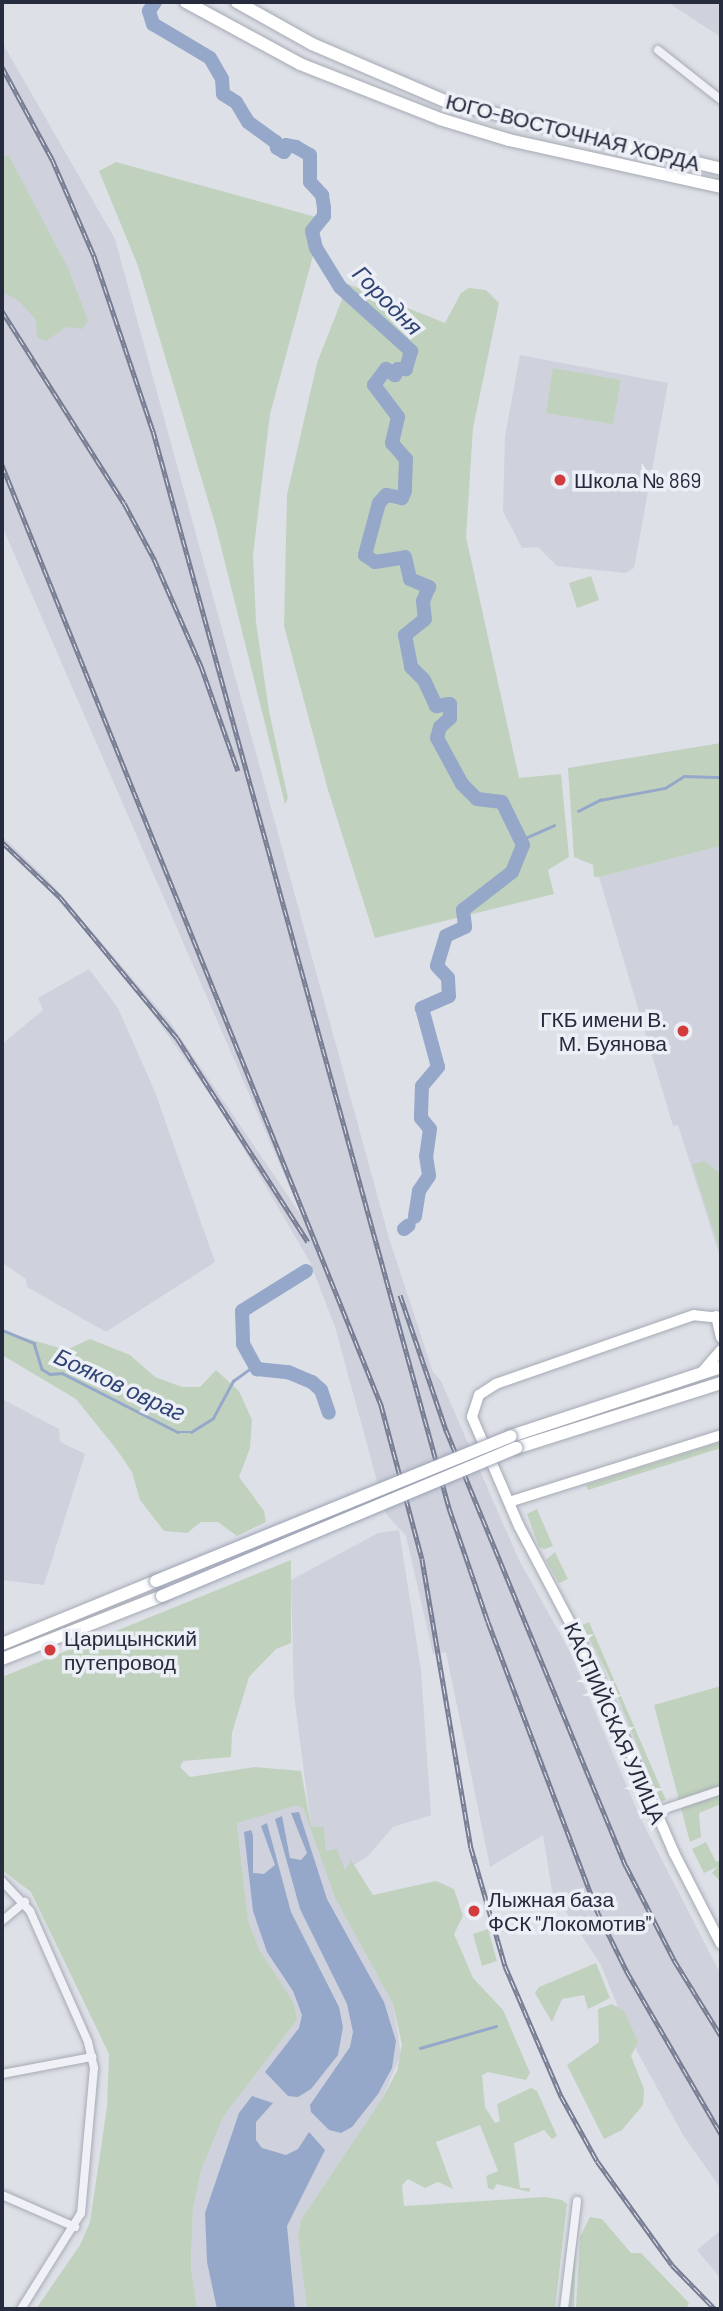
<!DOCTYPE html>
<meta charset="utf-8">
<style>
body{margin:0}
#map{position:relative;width:723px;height:2311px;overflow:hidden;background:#dde0e7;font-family:Barlow,sans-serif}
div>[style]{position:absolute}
.built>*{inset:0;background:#cfd2dd}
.green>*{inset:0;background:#c0d2be}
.water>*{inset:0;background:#96a8c9}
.stream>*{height:2.5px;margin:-1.25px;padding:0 1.25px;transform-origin:1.25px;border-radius:1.25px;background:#96a8c9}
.river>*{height:14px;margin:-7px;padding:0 7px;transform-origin:7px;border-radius:7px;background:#96a8c9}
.roads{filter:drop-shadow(0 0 2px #a6aab4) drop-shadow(0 0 2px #a6aab4)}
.street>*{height:8px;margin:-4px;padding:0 4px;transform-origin:4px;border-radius:4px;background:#f0f1f6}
.secondary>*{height:10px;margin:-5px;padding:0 5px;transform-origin:5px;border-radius:5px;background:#fff}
.primary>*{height:12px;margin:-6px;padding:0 6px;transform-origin:6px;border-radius:6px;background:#fff}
.rail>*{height:5px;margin-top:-2.5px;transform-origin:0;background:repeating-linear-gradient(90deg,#eceff5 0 8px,#767c92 0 16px);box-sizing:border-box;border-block:2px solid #767c92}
.bridges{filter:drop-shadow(0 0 2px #9ca2b4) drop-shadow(0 0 2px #9ca2b4)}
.primary-bridge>*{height:12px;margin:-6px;padding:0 6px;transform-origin:6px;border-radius:6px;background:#fff}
.dots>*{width:19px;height:19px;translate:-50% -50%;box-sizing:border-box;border:4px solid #eceff5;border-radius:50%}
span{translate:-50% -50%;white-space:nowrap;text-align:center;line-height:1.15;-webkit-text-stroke:7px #eceff5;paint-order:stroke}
.street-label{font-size:21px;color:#262b3e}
.poi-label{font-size:21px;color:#262b3e}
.left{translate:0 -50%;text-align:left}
.right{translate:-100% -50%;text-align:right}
.water-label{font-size:23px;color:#2f4474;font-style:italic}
.frame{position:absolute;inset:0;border:4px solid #262b3e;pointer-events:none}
</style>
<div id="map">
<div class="built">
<i style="clip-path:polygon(667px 2px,721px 3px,721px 37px)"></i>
<i style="clip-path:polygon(2px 42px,115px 239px,389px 1238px,433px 1372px,441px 1381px,519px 1560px,569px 1650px,639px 1815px,721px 1975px,721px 2189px,683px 2135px,632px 2042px,601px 1965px,552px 1891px,543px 1835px,490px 1867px,446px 1652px,433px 1654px,406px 1536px,386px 1514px,335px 1327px,310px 1262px,219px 1107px,135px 989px,49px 890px,2px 845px,2px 836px,48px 880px,170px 1022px,303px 1218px,2px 526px)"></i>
<i style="clip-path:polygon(520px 355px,668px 383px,634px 568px,626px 573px,557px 566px,538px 547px,522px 548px,503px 511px,505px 436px)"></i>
<i style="clip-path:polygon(721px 846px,721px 1260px,678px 1125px,673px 1126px,599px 877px)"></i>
<i style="clip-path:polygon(89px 969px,118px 1008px,155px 1092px,215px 1262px,106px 1332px,27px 1287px,26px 1279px,2px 1263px,2px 1044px,43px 1010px,38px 998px)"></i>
<i style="clip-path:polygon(2px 1399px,59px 1429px,60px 1442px,85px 1454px,44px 1585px,2px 1580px)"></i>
<i style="clip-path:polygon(399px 1530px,421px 1670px,431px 1815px,393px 1827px,368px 1856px,345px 1871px,326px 1851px,324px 1827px,311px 1826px,294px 1695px,291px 1580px,378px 1533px)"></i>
<i style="clip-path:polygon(294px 1806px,303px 1808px,335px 1898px,393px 2004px,401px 2054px,382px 2099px,299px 2227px,307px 2309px,197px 2309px,191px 2267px,193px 2210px,201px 2171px,223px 2117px,297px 2020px,294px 2003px,259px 1949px,248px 1920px,237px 1822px)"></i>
<i style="clip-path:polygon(721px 2230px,721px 2279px,697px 2250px)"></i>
</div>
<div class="green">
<i style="clip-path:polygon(2px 156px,9px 156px,69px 270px,88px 321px,83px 329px,66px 327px,46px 341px,37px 338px,36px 320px,19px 301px,4px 293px)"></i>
<i style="clip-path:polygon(116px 162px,323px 219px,270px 414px,253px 555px,256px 622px,269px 711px,288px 798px,285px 804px,216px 527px,138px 266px,99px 171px)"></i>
<i style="clip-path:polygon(348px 284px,445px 323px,461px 293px,469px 288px,486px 290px,499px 303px,473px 428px,466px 537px,519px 778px,561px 774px,569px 857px,548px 870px,554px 894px,375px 938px,328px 790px,284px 626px,287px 495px,317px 363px)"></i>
<i style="clip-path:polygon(553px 368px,621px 380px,613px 424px,546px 413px)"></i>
<i style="clip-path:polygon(591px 576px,599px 600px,577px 608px,569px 583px)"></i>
<i style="clip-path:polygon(721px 743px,721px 846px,599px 877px,594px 877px,593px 865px,574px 857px,568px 768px)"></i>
<i style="clip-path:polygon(705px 1161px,721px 1174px,721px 1254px,692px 1164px)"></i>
<i style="clip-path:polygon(2px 1331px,66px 1350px,90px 1339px,130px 1355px,155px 1377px,182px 1387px,200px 1387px,216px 1370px,239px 1391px,252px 1420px,250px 1448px,239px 1477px,264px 1511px,266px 1522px,237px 1536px,218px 1522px,201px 1522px,187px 1533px,164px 1531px,140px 1500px,132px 1472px,117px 1450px,76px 1399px,2px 1355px)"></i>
<i style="clip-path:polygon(721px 1442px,721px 1448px,588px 1490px,586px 1485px)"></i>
<i style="clip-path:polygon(537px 1509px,553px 1546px,545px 1549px,539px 1547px,527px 1514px)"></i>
<i style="clip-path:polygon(555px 1552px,568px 1579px,559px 1583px,546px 1560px)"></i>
<i style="clip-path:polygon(291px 1560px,291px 1643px,276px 1649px,249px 1677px,232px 1733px,231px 1757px,183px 1761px,180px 1767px,190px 1777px,255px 1767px,301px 1771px,311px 1826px,324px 1827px,326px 1851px,337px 1849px,345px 1870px,351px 1860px,373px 1895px,436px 1881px,454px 1889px,463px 1916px,454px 1934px,462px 1952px,473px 1978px,503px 2010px,530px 2073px,526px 2080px,488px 2072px,482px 2075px,485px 2107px,495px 2123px,500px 2121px,497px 2104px,531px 2088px,537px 2091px,557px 2136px,552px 2139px,544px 2130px,514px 2143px,520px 2188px,530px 2188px,529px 2192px,497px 2184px,493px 2190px,488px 2188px,486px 2176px,498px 2171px,480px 2125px,436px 2142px,453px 2189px,438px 2182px,425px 2188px,408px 2179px,402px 2185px,404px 2206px,545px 2197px,562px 2200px,567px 2204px,555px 2309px,307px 2309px,298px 2235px,301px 2220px,382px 2099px,397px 2071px,402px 2045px,393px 2004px,335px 1898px,303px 1808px,294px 1806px,237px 1823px,248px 1920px,259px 1949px,294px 2003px,297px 2020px,223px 2117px,201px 2171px,193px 2210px,191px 2267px,197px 2309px,36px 2309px,80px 2245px,90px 2222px,107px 2107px,109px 2054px,31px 1892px,2px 1870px,2px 1677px)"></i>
<i style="clip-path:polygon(589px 1622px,666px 1800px,661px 1802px,607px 1672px,582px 1625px)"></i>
<i style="clip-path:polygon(721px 1686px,721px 1804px,699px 1813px,701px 1837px,690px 1842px,654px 1705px)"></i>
<i style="clip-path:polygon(706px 1842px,716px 1862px,721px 1860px,721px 1882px,712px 1873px,717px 1867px,704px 1873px,692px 1849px)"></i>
<i style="clip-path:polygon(488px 1929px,497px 1961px,482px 1966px,473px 1934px)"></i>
<i style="clip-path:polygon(596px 1963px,610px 1998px,588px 2009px,584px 1995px,562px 1999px,552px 2022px,535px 1993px,539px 1987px)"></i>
<i style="clip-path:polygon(612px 2004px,624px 2011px,638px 2042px,631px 2056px,644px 2089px,643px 2105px,622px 2130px,604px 2139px,567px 2065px,599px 2042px,598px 2009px)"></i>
<i style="clip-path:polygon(590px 2217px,602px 2219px,631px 2253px,641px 2253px,689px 2303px,686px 2309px,576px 2309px,580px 2237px)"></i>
<i style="clip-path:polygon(576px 2232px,574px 2309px,570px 2309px,574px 2253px)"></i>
</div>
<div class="water">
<i style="clip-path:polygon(299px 1812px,327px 1899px,384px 2002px,396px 2041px,392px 2068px,378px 2094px,352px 2127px,341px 2133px,329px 2130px,311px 2112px,310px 2105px,350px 2047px,353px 2032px,347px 2004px,300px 1909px,275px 1819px,282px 1816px,290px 1858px,301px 1860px,307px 1853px,291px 1813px)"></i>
<i style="clip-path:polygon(267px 1823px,291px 1912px,339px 2007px,343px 2027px,338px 2055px,311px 2089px,298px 2097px,288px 2096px,265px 2072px,299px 2028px,302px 2015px,293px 1991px,267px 1952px,253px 1911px,244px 1832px,251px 1830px,253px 1835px,253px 1873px,264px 1874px,275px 1865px,261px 1826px)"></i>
<i style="clip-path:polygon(252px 2096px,273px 2103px,256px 2122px,256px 2140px,262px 2148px,286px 2155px,298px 2149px,309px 2132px,325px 2150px,287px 2226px,295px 2309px,217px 2309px,207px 2262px,205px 2213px,239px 2113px)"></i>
</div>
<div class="stream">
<i style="left:578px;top:811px;width:25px;rotate:-27deg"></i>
<i style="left:600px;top:800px;width:66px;rotate:-10.5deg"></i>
<i style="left:665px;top:788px;width:22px;rotate:-32deg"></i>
<i style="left:684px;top:776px;width:37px;rotate:2deg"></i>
<i style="left:521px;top:840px;width:36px;rotate:-24deg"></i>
<i style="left:2px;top:1330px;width:35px;rotate:22deg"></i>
<i style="left:34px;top:1343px;width:27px;rotate:73deg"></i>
<i style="left:42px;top:1369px;width:9px;rotate:32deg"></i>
<i style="left:50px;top:1374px;width:12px;rotate:-5deg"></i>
<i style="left:62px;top:1373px;width:130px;rotate:27deg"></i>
<i style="left:178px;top:1432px;width:13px"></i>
<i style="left:191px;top:1432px;width:26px;rotate:-32deg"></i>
<i style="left:213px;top:1418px;width:42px;rotate:-61.6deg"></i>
<i style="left:233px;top:1381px;width:26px;rotate:-36deg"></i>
<i style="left:420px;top:2048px;width:79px;rotate:-16.1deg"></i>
</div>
<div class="river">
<i style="left:155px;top:2px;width:11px;rotate:124deg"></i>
<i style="left:149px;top:11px;width:14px;rotate:73deg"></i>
<i style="left:153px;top:24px;width:66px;rotate:30.8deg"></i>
<i style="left:210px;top:58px;width:24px;rotate:60deg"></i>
<i style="left:222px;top:79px;width:15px;rotate:86deg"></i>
<i style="left:223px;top:94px;width:15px;rotate:32deg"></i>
<i style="left:236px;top:102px;width:23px;rotate:59deg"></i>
<i style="left:248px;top:122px;width:34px;rotate:36deg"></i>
<i style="left:276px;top:142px;width:6px;rotate:81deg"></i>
<i style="left:277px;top:148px;width:8px;rotate:30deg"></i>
<i style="left:284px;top:152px;width:7px;rotate:-74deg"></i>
<i style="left:286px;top:145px;width:10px;rotate:11deg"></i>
<i style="left:296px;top:147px;width:16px;rotate:30deg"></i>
<i style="left:310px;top:155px;width:27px;rotate:90deg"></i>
<i style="left:310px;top:182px;width:18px;rotate:47deg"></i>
<i style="left:322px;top:195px;width:12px;rotate:81deg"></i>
<i style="left:324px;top:207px;width:9px;rotate:90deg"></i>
<i style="left:324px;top:216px;width:19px;rotate:129deg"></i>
<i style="left:312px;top:231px;width:17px;rotate:77deg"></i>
<i style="left:316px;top:248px;width:46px;rotate:58.4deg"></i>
<i style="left:340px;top:287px;width:96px;rotate:42deg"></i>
<i style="left:411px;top:351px;width:19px;rotate:106deg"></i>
<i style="left:406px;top:369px;width:8px;rotate:180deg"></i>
<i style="left:398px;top:369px;width:7px;rotate:117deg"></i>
<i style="left:395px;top:375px;width:11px;rotate:-146deg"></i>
<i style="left:386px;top:369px;width:20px;rotate:127deg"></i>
<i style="left:374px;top:385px;width:40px;rotate:53deg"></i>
<i style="left:398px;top:417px;width:27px;rotate:103deg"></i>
<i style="left:392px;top:443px;width:21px;rotate:49deg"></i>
<i style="left:406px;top:459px;width:32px;rotate:92deg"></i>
<i style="left:405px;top:491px;width:8px;rotate:113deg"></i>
<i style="left:402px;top:498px;width:16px;rotate:-169deg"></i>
<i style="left:386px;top:495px;width:11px;rotate:131deg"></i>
<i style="left:379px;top:503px;width:54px;rotate:105.1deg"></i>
<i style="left:365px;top:555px;width:12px;rotate:35deg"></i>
<i style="left:375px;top:562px;width:30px;rotate:-9deg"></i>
<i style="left:405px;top:557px;width:23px;rotate:77deg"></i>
<i style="left:410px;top:579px;width:21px;rotate:23deg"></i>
<i style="left:429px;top:587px;width:15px;rotate:113deg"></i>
<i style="left:423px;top:601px;width:18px;rotate:84deg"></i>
<i style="left:425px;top:619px;width:26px;rotate:141deg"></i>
<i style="left:405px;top:635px;width:33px;rotate:79deg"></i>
<i style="left:411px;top:667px;width:18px;rotate:45deg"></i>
<i style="left:424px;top:680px;width:29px;rotate:65deg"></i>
<i style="left:436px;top:706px;width:14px;rotate:-8deg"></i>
<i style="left:450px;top:704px;width:14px;rotate:90deg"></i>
<i style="left:450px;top:718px;width:13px;rotate:138deg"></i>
<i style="left:440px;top:727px;width:11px;rotate:105deg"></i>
<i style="left:437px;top:738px;width:52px;rotate:61.5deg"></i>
<i style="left:462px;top:784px;width:21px;rotate:45deg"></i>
<i style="left:477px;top:799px;width:25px;rotate:7deg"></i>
<i style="left:502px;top:802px;width:48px;rotate:64deg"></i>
<i style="left:523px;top:845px;width:29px;rotate:112deg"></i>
<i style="left:512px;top:872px;width:62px;rotate:142.2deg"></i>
<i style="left:463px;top:910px;width:17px;rotate:83deg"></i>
<i style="left:465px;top:927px;width:21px;rotate:155deg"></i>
<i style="left:446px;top:936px;width:31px;rotate:107deg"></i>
<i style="left:437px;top:966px;width:16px;rotate:47deg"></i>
<i style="left:448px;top:978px;width:18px;rotate:87deg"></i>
<i style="left:449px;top:996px;width:30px;rotate:156deg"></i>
<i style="left:422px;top:1008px;width:61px;rotate:74.8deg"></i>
<i style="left:438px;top:1067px;width:25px;rotate:130deg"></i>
<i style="left:422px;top:1086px;width:32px;rotate:92deg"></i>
<i style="left:421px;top:1118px;width:14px;rotate:51deg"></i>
<i style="left:430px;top:1129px;width:27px;rotate:98deg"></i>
<i style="left:426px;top:1156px;width:20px;rotate:81deg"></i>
<i style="left:429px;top:1176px;width:18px;rotate:124deg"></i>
<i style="left:419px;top:1191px;width:26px;rotate:99deg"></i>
<i style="left:404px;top:1229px;width:6px;rotate:-39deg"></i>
<i style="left:306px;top:1271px;width:75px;rotate:148deg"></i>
<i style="left:242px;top:1311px;width:33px;rotate:88deg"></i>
<i style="left:243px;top:1344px;width:29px;rotate:61deg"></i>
<i style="left:257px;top:1369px;width:31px;rotate:6deg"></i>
<i style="left:288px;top:1372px;width:26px;rotate:23deg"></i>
<i style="left:312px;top:1382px;width:12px;rotate:42deg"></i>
<i style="left:321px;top:1390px;width:24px;rotate:71deg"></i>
</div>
<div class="roads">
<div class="street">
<i style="left:658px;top:50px;width:80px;rotate:38.4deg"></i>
<i style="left:656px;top:1812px;width:69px;rotate:-18.7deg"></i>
<i style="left:2px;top:1881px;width:41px;rotate:47deg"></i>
<i style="left:30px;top:1911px;width:143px;rotate:66.1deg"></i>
<i style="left:88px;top:2042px;width:27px;rotate:77deg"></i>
<i style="left:94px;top:2068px;width:146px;rotate:95.1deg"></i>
<i style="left:81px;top:2213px;width:113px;rotate:122deg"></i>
<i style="left:2px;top:1921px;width:30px;rotate:-40deg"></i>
<i style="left:2px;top:2074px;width:92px;rotate:-10.7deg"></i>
<i style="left:2px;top:2195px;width:80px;rotate:23.7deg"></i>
<i style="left:564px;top:2309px;width:109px;rotate:-83.1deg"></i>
</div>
<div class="secondary">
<i style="left:716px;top:1316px;width:22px;rotate:77deg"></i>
<i style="left:721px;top:1318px;width:27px;rotate:-174deg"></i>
<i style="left:694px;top:1315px;width:210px;rotate:160.8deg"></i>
<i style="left:496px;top:1384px;width:20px;rotate:147deg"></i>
<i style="left:479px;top:1395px;width:23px;rotate:108deg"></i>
<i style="left:472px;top:1417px;width:119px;rotate:66.7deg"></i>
<i style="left:519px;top:1526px;width:161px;rotate:62.2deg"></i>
<i style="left:594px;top:1668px;width:202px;rotate:66.6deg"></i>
<i style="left:674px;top:1853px;width:102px;rotate:62.7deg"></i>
<i style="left:702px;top:1372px;width:29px;rotate:-49deg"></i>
<i style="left:509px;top:1502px;width:222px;rotate:-17.5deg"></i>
</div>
<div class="primary">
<i style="left:186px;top:2px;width:130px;rotate:28.5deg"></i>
<i style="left:300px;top:64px;width:150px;rotate:21.4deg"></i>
<i style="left:440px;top:119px;width:72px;rotate:16.9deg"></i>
<i style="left:509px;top:140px;width:217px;rotate:12.5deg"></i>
<i style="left:237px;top:2px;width:86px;rotate:29.2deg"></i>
<i style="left:312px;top:44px;width:147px;rotate:23.2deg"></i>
<i style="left:447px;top:102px;width:282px;rotate:13.7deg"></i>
<i style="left:511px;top:1436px;width:221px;rotate:-18.2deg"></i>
<i style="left:516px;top:1448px;width:215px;rotate:-17.6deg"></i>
<i style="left:2px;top:1644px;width:166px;rotate:-22.2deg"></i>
<i style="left:2px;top:1659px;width:172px;rotate:-21.5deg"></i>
</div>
</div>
<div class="rail">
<i style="left:2px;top:67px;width:105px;rotate:61.5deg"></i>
<i style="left:52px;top:159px;width:106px;rotate:66.6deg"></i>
<i style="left:94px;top:256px;width:185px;rotate:71.4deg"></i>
<i style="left:153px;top:431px;width:1117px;rotate:74.63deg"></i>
<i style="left:449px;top:1508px;width:120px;rotate:71.1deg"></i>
<i style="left:488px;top:1622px;width:311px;rotate:69.3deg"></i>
<i style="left:598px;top:1913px;width:66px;rotate:63.8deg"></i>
<i style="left:627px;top:1972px;width:187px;rotate:59.9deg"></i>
<i style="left:2px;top:311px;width:227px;rotate:57.6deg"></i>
<i style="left:124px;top:503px;width:64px;rotate:61.8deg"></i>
<i style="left:154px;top:559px;width:117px;rotate:66.3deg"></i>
<i style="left:201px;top:666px;width:111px;rotate:70.6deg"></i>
<i style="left:2px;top:465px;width:1014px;rotate:68.04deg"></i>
<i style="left:381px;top:1405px;width:159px;rotate:75.1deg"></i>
<i style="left:422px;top:1559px;width:293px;rotate:80.4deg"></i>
<i style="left:471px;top:1848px;width:123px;rotate:73.9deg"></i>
<i style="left:505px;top:1966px;width:142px;rotate:66.7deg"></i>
<i style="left:561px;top:2096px;width:74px;rotate:61deg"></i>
<i style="left:597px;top:2161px;width:128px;rotate:54.2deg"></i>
<i style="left:672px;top:2265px;width:62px;rotate:45.7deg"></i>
<i style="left:2px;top:842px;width:80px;rotate:43.5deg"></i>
<i style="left:60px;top:897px;width:183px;rotate:50.3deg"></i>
<i style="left:177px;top:1038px;width:242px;rotate:57.3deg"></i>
<i style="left:400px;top:1295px;width:143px;rotate:71.2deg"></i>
<i style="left:446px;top:1430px;width:472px;rotate:67.6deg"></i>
<i style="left:626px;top:1866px;width:106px;rotate:62.9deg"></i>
<i style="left:674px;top:1960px;width:89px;rotate:58.3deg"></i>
</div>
<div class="bridges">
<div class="primary-bridge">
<i style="left:156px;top:1581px;width:383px;rotate:-22.2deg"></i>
<i style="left:162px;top:1596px;width:384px;rotate:-22.7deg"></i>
</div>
</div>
<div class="dots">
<i style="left:560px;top:480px;background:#d33c3d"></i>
<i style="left:683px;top:1031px;background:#d33c3d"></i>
<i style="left:50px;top:1650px;background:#d33c3d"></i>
<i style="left:474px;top:1911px;background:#d33c3d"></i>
</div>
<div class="street-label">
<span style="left:573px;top:132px;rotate:14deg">ЮГО-ВОСТОЧНАЯ ХОРДА</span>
<span style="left:615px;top:1723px;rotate:66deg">КАСПИЙСКАЯ УЛИЦА</span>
</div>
<div class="poi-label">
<span class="left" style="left:574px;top:480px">Школа № 869</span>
<span class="right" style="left:667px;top:1031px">ГКБ имени В.<br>М. Буянова</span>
<span class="left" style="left:64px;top:1650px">Царицынский<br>путепровод</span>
<span class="left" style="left:488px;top:1911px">Лыжная база<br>ФСК "Локомотив"</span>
</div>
<div class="water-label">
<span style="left:388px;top:300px;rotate:45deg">Городня</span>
<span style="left:120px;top:1384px;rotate:25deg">Бояков овраг</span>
</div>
<div class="frame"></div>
</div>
